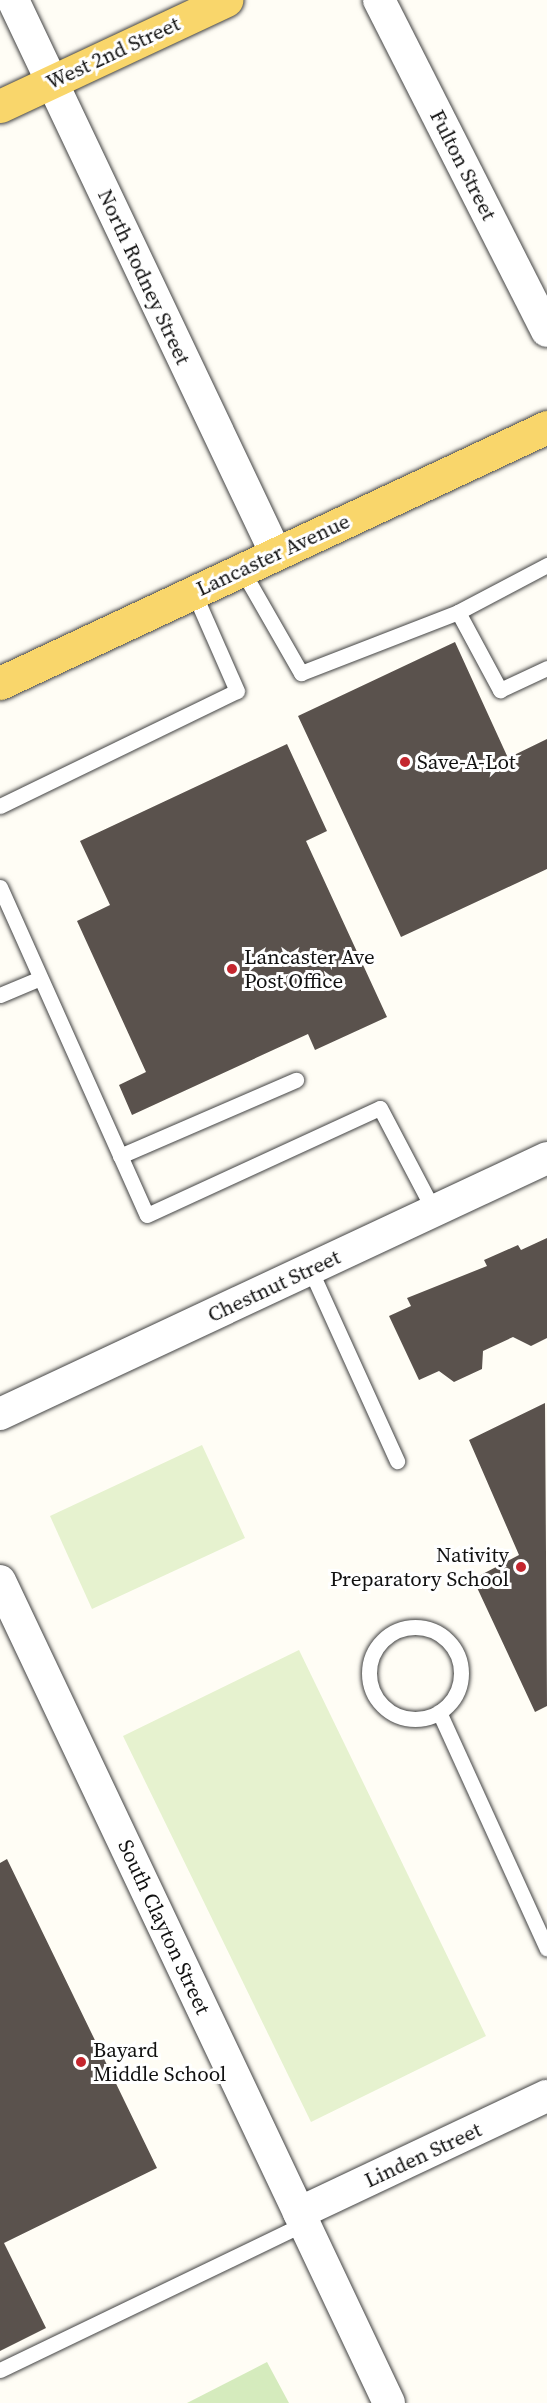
<!DOCTYPE html>
<style>
body{margin:0}
#map{position:relative;width:547px;height:2403px;overflow:hidden;background:#fffdf5;font-family:"Source Serif 4",serif}
div>[style]{position:absolute}
.green>*{inset:0;background:#d5ebbd}
.pitch>*{inset:0;background:#e6f2cf}
.building>*{inset:0;background:#5a524d}
.roads{filter:drop-shadow(0 0 2px #444) drop-shadow(0 0 2px #444)}
.service>*{height:15px;margin:-7.5px;padding:0 7.5px;transform-origin:7.5px;border-radius:7.5px;background:#fff}
.service>.ring{margin:-7.5px;padding:0;box-sizing:content-box;background:none;border:15px solid #fff;border-radius:50%}
.minor>*{height:32px;margin:-16px;padding:0 16px;transform-origin:16px;border-radius:16px;background:#fff}
.primary>*{height:33px;margin:-16.5px;padding:0 16.5px;transform-origin:16.5px;border-radius:16.5px;background:#f9d66b}
.dots>*{width:16px;height:16px;translate:-50% -50%;box-sizing:border-box;border:3px solid #fff;border-radius:50%}
span{translate:-50% -50%;white-space:nowrap;text-align:center;line-height:1.15;-webkit-text-stroke:6px #fff;paint-order:stroke}
.street-label{font-size:21px;color:#111}
.poi-label{font-size:21px;color:#111}
.left{translate:0 -50%;text-align:left}
.right{translate:-100% -50%;text-align:right}
</style>
<div id="map">
<div class="green">
<i style="clip-path:polygon(267px 2362px,289px 2403px,187px 2403px)"></i>
</div>
<div class="pitch">
<i style="clip-path:polygon(202px 1445px,245px 1538px,92px 1609px,50px 1516px)"></i>
<i style="clip-path:polygon(299px 1650px,486px 2036px,311px 2122px,123px 1736px)"></i>
</div>
<div class="building">
<i style="clip-path:polygon(455px 642px,508px 758px,547px 739px,547px 869px,401px 937px,298px 716px)"></i>
<i style="clip-path:polygon(287px 744px,327px 831px,306px 841px,387px 1017px,315px 1050px,308px 1034px,132px 1115px,119px 1085px,146px 1072px,77px 921px,110px 905px,80px 841px)"></i>
<i style="clip-path:polygon(547px 1238px,547px 1338px,531px 1346px,513px 1337px,483px 1351px,482px 1369px,454px 1382px,439px 1371px,419px 1380px,389px 1316px,411px 1306px,407px 1298px,487px 1266px,484px 1260px,518px 1245px,521px 1250px)"></i>
<i style="clip-path:polygon(545px 1403px,547px 1706px,535px 1712px,473px 1579px,519px 1555px,469px 1440px)"></i>
<i style="clip-path:polygon(7px 1859px,157px 2168px,4px 2243px,46px 2328px,0 2351px,0 1863px)"></i>
</div>
<div class="roads">
<div class="service">
<i style="left:242px;top:570px;width:119px;rotate:60.2deg"></i>
<i style="left:301px;top:673px;width:168px;rotate:-21.2deg"></i>
<i style="left:458px;top:612px;width:101px;rotate:-27.8deg"></i>
<i style="left:458px;top:612px;width:89px;rotate:61.7deg"></i>
<i style="left:500px;top:690px;width:52px;rotate:-25.1deg"></i>
<i style="left:0;top:806px;width:263px;rotate:-25.9deg"></i>
<i style="left:237px;top:691px;width:107px;rotate:-113.7deg"></i>
<i style="left:0;top:887px;width:359px;rotate:65.9deg"></i>
<i style="left:147px;top:1215px;width:256px;rotate:-24.7deg"></i>
<i style="left:380px;top:1108px;width:116px;rotate:62.3deg"></i>
<i style="left:0;top:995px;width:41px;rotate:-22.8deg"></i>
<i style="left:120px;top:1156px;width:192px;rotate:-23.4deg"></i>
<i style="left:310px;top:1269px;width:211px;rotate:65.6deg"></i>
<i class="ring" style="left:369px;top:1627px;width:77px;height:77px"></i>
<i style="left:439px;top:1712px;width:260px;rotate:65.5deg"></i>
<i style="left:0;top:2370px;width:337px;rotate:-25.7deg"></i>
</div>
<div class="minor">
<i style="left:13px;top:0;width:613px;rotate:64.6deg"></i>
<i style="left:379px;top:0;width:371px;rotate:63.1deg"></i>
<i style="left:0;top:1414px;width:604px;rotate:-25.08deg"></i>
<i style="left:0;top:1581px;width:909px;rotate:64.67deg"></i>
<i style="left:299px;top:2213px;width:274px;rotate:-25.3deg"></i>
</div>
<div class="primary">
<i style="left:0;top:106px;width:250px;rotate:-25.1deg"></i>
<i style="left:0;top:683px;width:604px;rotate:-25.08deg"></i>
</div>
</div>
<div class="dots">
<i style="left:405px;top:762px;background:#c4262e"></i>
<i style="left:232px;top:969px;background:#c4262e"></i>
<i style="left:521px;top:1567px;background:#c4262e"></i>
<i style="left:81px;top:2062px;background:#c4262e"></i>
</div>
<div class="street-label">
<span style="left:113px;top:53px;rotate:-25deg">West 2nd Street</span>
<span style="left:463px;top:165px;rotate:63deg">Fulton Street</span>
<span style="left:144px;top:277px;rotate:65deg">North Rodney Street</span>
<span style="left:273px;top:555px;rotate:-25deg">Lancaster Avenue</span>
<span style="left:274px;top:1286px;rotate:-25deg">Chestnut Street</span>
<span style="left:164px;top:1927px;rotate:65deg">South Clayton Street</span>
<span style="left:423px;top:2155px;rotate:-25deg">Linden Street</span>
</div>
<div class="poi-label">
<span class="left" style="left:417px;top:762px">Save-A-Lot</span>
<span class="left" style="left:244px;top:969px">Lancaster Ave<br>Post Office</span>
<span class="right" style="left:509px;top:1567px">Nativity<br>Preparatory School</span>
<span class="left" style="left:93px;top:2062px">Bayard<br>Middle School</span>
</div>
</div>
